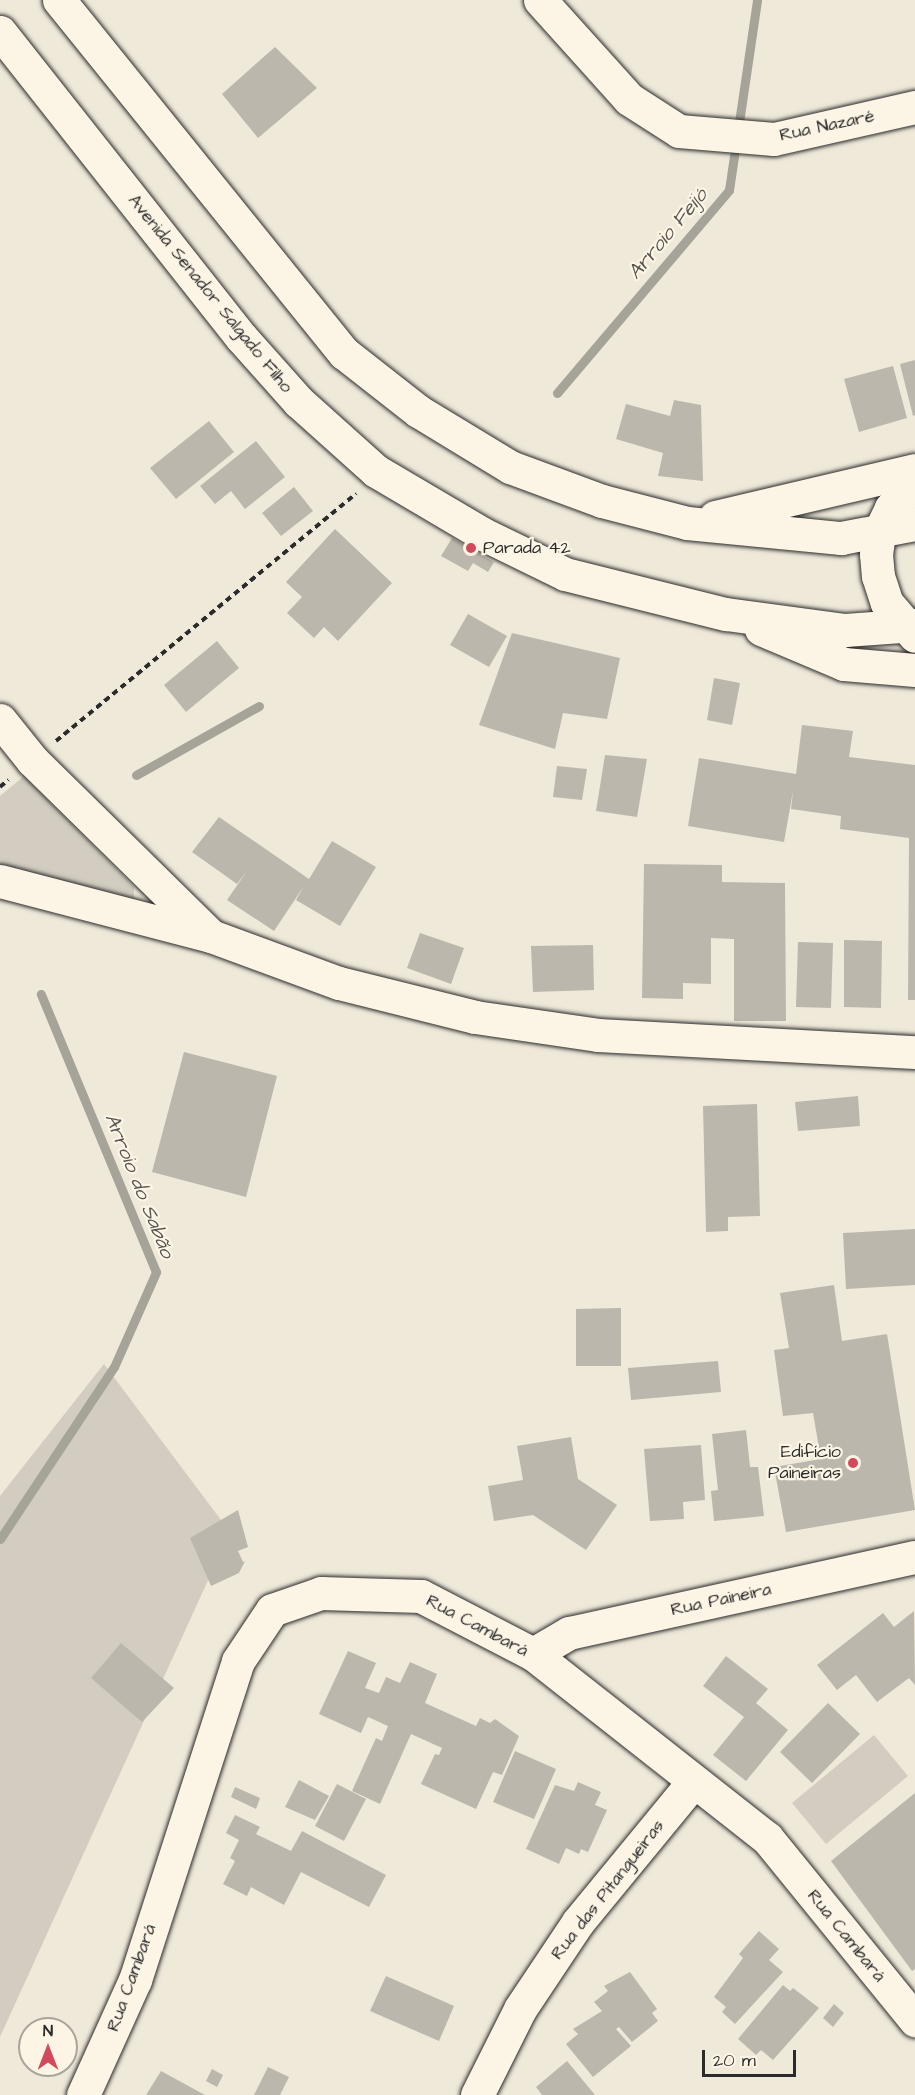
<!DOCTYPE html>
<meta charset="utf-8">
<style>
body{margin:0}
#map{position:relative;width:915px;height:2095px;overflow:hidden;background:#efe9da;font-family:"Architects Daughter",sans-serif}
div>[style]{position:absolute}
.green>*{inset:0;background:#d2cdc0}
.stream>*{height:9px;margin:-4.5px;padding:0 4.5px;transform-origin:4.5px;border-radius:4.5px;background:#a6a399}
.building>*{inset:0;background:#bcb7ac}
.path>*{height:4px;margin-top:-2px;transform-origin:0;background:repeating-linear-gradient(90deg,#2b2b2b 0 6px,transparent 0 10.5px)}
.roads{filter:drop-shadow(0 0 2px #2b2b2b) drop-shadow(0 0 2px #2b2b2b)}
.minor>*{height:33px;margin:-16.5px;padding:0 16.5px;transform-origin:16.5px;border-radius:16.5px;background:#fcf5e5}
.major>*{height:33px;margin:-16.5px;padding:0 16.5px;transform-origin:16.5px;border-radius:16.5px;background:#fcf5e5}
.dots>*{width:16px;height:16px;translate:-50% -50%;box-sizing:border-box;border:3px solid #fcf5e5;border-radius:50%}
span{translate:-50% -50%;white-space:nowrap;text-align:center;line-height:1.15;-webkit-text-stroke:4.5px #fcf5e5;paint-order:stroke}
.street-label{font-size:18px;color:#2b2b2b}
.poi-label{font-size:18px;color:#2b2b2b}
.left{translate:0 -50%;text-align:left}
.right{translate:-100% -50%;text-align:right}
.water-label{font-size:20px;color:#565552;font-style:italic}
.north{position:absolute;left:18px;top:2017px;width:60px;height:60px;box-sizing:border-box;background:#fcf5e5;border:2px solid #a8a49b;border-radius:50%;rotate:0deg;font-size:16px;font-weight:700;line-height:24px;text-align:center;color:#2b2b2b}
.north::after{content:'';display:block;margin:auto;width:21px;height:27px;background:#d1495b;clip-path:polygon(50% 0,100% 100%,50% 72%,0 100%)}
.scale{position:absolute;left:702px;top:2050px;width:94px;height:27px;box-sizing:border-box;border:3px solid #2b2b2b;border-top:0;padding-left:8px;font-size:18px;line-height:21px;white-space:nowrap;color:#2b2b2b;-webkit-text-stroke:4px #fcf5e5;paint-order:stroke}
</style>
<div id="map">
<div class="green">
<i style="clip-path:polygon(24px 776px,134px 887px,134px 900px,121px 903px,0 865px,0 796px)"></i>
<i style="clip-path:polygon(104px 1364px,230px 1532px,0 2037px,0 1496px)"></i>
<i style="clip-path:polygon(874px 1735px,908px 1776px,826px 1844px,792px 1803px)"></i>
</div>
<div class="stream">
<i style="left:557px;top:393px;width:266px;rotate:-49.7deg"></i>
<i style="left:729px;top:190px;width:192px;rotate:-81.6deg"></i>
<i style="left:136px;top:775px;width:141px;rotate:-29.3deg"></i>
<i style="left:0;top:1539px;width:206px;rotate:-56.5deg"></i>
<i style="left:114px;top:1367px;width:104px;rotate:-66.1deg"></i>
<i style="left:156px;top:1272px;width:301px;rotate:-112.5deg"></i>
</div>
<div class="building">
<i style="clip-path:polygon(275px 47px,317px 88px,258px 138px,222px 94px)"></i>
<i style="clip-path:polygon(915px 360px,915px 415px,913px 416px,900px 364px)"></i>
<i style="clip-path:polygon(893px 366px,907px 418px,859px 432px,844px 379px)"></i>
<i style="clip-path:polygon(674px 400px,701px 405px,703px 481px,658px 476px,663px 453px,616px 439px,626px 404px,670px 416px)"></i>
<i style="clip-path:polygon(209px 421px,234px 452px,176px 499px,150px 468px)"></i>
<i style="clip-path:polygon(256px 441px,285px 477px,245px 509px,231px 491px,215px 504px,200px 486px)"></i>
<i style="clip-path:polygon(294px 487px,313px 511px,281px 536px,262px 513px)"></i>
<i style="clip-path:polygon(335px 529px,392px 583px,338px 641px,324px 627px,314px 638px,287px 613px,302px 597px,286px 582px)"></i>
<i style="clip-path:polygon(452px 538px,494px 562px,488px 572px,473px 563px,468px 571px,441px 556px)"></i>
<i style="clip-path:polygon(468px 614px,507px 636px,489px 667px,450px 645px)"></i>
<i style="clip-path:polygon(512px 633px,620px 658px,607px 719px,563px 713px,555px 749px,479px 725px)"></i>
<i style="clip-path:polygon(217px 641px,239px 668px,186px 712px,164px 685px)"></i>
<i style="clip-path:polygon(714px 678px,740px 683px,732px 725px,707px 720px)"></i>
<i style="clip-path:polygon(802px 725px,853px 731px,849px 757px,915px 765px,915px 1000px,908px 1000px,909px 838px,840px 829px,841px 816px,791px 809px,793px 791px,784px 842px,688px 826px,699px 758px,796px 774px)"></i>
<i style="clip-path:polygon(605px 755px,647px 759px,637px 817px,596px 811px)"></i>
<i style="clip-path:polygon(557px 766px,587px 769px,582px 800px,553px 797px)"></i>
<i style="clip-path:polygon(219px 817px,309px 879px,332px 841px,376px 867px,340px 926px,296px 900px,304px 886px,274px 931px,227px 900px,247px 871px,237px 884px,192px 852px)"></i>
<i style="clip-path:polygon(644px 864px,722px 865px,722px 882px,785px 883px,786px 1021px,734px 1021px,734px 939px,711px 938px,711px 984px,683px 983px,683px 999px,642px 998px)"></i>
<i style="clip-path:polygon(420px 933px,464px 948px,451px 984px,407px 968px)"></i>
<i style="clip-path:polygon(844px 940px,882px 941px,881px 1008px,844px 1007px)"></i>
<i style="clip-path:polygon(798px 942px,833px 943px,831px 1008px,796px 1007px)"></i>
<i style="clip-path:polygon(593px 945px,594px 990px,533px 992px,531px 946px)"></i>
<i style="clip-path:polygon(184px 1052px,277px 1076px,246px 1197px,152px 1172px)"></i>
<i style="clip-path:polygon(858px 1096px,860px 1126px,798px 1131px,795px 1102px)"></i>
<i style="clip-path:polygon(757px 1104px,760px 1216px,728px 1217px,728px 1231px,706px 1232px,703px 1106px)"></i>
<i style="clip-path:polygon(915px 1229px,915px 1285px,846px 1289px,843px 1233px)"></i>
<i style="clip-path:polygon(834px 1285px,842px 1341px,887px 1334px,915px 1510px,786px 1532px,774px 1467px,821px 1459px,813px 1413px,783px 1416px,774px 1350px,789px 1348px,780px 1293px)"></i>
<i style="clip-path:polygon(621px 1308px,621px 1366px,576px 1366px,576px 1309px)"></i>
<i style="clip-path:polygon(718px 1361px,721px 1392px,631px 1400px,628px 1368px)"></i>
<i style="clip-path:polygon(746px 1430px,750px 1467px,758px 1467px,764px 1516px,714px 1521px,711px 1491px,718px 1490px,712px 1434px)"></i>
<i style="clip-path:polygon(571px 1437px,578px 1479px,617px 1505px,586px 1550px,533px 1515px,494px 1521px,488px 1486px,523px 1480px,517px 1446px)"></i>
<i style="clip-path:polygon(701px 1445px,705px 1500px,683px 1502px,684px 1519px,650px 1521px,644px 1449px)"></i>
<i style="clip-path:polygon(238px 1510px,248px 1547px,238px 1551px,243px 1562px,245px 1561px,239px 1573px,211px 1586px,190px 1538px)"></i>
<i style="clip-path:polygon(914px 1611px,915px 1685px,909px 1678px,877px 1702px,856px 1675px,837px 1690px,817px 1665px,883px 1613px,894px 1627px)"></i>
<i style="clip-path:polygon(121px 1643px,174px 1688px,142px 1722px,91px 1678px)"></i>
<i style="clip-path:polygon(348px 1651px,376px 1663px,365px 1688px,379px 1693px,386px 1677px,400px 1683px,410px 1662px,437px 1674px,425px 1703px,476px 1726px,480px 1718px,490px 1723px,495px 1719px,519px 1736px,502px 1775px,493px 1772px,476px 1809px,421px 1784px,435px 1754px,439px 1755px,442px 1748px,411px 1734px,380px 1804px,352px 1791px,376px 1738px,382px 1741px,388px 1726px,368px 1717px,361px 1733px,319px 1714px)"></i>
<i style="clip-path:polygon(726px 1656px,768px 1689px,756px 1703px,788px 1730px,746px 1781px,713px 1755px,744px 1717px,703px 1686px)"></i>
<i style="clip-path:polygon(828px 1703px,860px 1734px,812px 1783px,780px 1752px)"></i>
<i style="clip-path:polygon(515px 1751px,556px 1769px,534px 1819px,493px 1802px)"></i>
<i style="clip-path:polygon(299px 1780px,329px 1796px,315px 1820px,285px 1807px)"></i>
<i style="clip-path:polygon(578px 1782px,601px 1792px,595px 1805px,607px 1810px,588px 1852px,581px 1849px,579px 1854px,566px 1848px,559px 1864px,526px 1849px,555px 1785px,574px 1791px)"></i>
<i style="clip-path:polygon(337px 1784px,366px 1799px,344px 1841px,315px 1826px)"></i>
<i style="clip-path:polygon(235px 1787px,260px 1798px,256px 1809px,231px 1797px)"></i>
<i style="clip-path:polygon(915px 1793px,915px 1969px,912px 1971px,831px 1861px)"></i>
<i style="clip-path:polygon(235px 1815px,260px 1827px,256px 1834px,291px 1851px,302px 1831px,386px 1875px,369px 1907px,301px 1872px,284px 1905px,251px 1887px,247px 1896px,223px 1884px,235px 1861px,230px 1858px,239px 1840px,226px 1833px)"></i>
<i style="clip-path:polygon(759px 1931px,779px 1949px,769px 1960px,783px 1972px,735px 2024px,722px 2012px,726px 2007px,714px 1997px,743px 1958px,739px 1954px)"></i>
<i style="clip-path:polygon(630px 1972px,657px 2009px,652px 2013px,658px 2021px,632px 2042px,619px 2027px,616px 2029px,631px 2046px,593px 2077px,566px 2044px,578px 2034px,573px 2029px,602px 2011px,594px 2002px,608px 1991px,604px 1986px)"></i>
<i style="clip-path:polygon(386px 1976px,454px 2006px,439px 2041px,370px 2011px)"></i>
<i style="clip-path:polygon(783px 1985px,790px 1991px,793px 1988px,819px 2008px,773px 2060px,761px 2050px,756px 2055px,738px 2039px)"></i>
<i style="clip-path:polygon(834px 2004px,844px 2013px,833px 2027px,823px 2018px)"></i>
<i style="clip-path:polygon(567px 2061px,595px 2095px,542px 2095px,536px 2087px)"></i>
<i style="clip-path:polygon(268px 2067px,289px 2077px,280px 2095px,254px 2095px)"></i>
<i style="clip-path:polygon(212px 2069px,223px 2075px,217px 2087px,206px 2081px)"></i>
<i style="clip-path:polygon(161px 2071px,205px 2095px,146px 2095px)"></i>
</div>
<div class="path">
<i style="left:56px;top:741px;width:389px;rotate:-39.5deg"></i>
<i style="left:0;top:787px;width:11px;rotate:-41deg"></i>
</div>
<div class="roads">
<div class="minor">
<i style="left:540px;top:0;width:133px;rotate:48deg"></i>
<i style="left:629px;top:99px;width:59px;rotate:32.6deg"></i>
<i style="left:679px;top:131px;width:95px;rotate:4.8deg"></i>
<i style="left:774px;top:139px;width:145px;rotate:-12.8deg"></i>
<i style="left:0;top:720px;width:51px;rotate:51.3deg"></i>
<i style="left:32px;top:760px;width:250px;rotate:44.5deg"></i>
<i style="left:0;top:881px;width:218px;rotate:14.6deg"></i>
<i style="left:211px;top:936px;width:136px;rotate:20.2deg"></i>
<i style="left:339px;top:983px;width:140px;rotate:14deg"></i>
<i style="left:475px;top:1017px;width:124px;rotate:8.3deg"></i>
<i style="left:598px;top:1035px;width:317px;rotate:3.1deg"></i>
<i style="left:533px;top:1654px;width:42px;rotate:-30.3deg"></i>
<i style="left:569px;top:1633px;width:354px;rotate:-12.4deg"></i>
<i style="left:83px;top:2095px;width:126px;rotate:-65.7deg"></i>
<i style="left:135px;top:1980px;width:335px;rotate:-72.1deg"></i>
<i style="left:238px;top:1661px;width:61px;rotate:-56.3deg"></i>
<i style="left:272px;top:1610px;width:52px;rotate:-19.1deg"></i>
<i style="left:321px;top:1593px;width:100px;rotate:1.7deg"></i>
<i style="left:421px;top:1596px;width:126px;rotate:27.4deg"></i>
<i style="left:533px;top:1654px;width:298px;rotate:38.2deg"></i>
<i style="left:767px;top:1838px;width:235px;rotate:50.9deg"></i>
<i style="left:477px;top:2095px;width:96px;rotate:-63.4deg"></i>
<i style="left:520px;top:2009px;width:105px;rotate:-56.3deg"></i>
<i style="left:578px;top:1922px;width:180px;rotate:-50.6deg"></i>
</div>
<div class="major">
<i style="left:59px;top:0;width:454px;rotate:51.1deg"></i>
<i style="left:344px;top:353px;width:94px;rotate:38.1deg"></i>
<i style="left:418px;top:411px;width:108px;rotate:31.3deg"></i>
<i style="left:510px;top:467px;width:98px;rotate:20.3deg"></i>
<i style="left:602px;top:501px;width:88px;rotate:14.5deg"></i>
<i style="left:687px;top:523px;width:155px;rotate:5.6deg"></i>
<i style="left:841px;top:538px;width:75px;rotate:-10.7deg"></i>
<i style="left:0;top:32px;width:389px;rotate:51.7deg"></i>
<i style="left:241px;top:337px;width:87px;rotate:48.3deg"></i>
<i style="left:299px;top:402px;width:103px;rotate:41.9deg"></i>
<i style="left:376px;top:471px;width:124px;rotate:30.5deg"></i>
<i style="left:483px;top:534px;width:91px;rotate:26deg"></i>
<i style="left:565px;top:574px;width:166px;rotate:14deg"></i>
<i style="left:726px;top:614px;width:120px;rotate:7.7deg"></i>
<i style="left:845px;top:630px;width:70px;rotate:-4.1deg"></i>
<i style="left:915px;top:483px;width:35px;rotate:134deg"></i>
<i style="left:891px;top:508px;width:28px;rotate:116deg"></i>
<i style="left:879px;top:533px;width:21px;rotate:98deg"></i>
<i style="left:876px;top:554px;width:22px;rotate:85deg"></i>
<i style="left:878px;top:576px;width:28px;rotate:72deg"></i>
<i style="left:887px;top:603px;width:43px;rotate:49.7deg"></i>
<i style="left:715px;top:517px;width:205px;rotate:-13.2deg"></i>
<i style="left:761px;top:629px;width:90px;rotate:22.9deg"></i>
<i style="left:844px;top:664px;width:71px;rotate:4.8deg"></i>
</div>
</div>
<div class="dots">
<i style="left:471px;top:548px;background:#d1495b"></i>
<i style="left:853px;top:1463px;background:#d1495b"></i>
</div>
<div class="street-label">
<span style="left:827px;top:126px;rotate:-12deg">Rua Nazaré</span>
<span style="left:210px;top:294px;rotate:51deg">Avenida Senador Salgado Filho</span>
<span style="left:721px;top:1600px;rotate:-12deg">Rua Paineira</span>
<span style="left:477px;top:1626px;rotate:28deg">Rua Cambará</span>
<span style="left:608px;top:1890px;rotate:-52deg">Rua das Pitangueiras</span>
<span style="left:846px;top:1936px;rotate:51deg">Rua Cambará</span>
<span style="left:132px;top:1978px;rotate:-70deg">Rua Cambará</span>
</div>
<div class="poi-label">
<span class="left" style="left:483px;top:548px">Parada 42</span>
<span class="right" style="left:841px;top:1463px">Edifício<br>Paineiras</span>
</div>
<div class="water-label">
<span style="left:668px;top:234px;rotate:-50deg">Arroio Feijó</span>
<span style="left:139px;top:1186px;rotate:68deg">Arroio do Sabão</span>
</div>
<div class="north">N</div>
<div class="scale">20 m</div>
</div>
